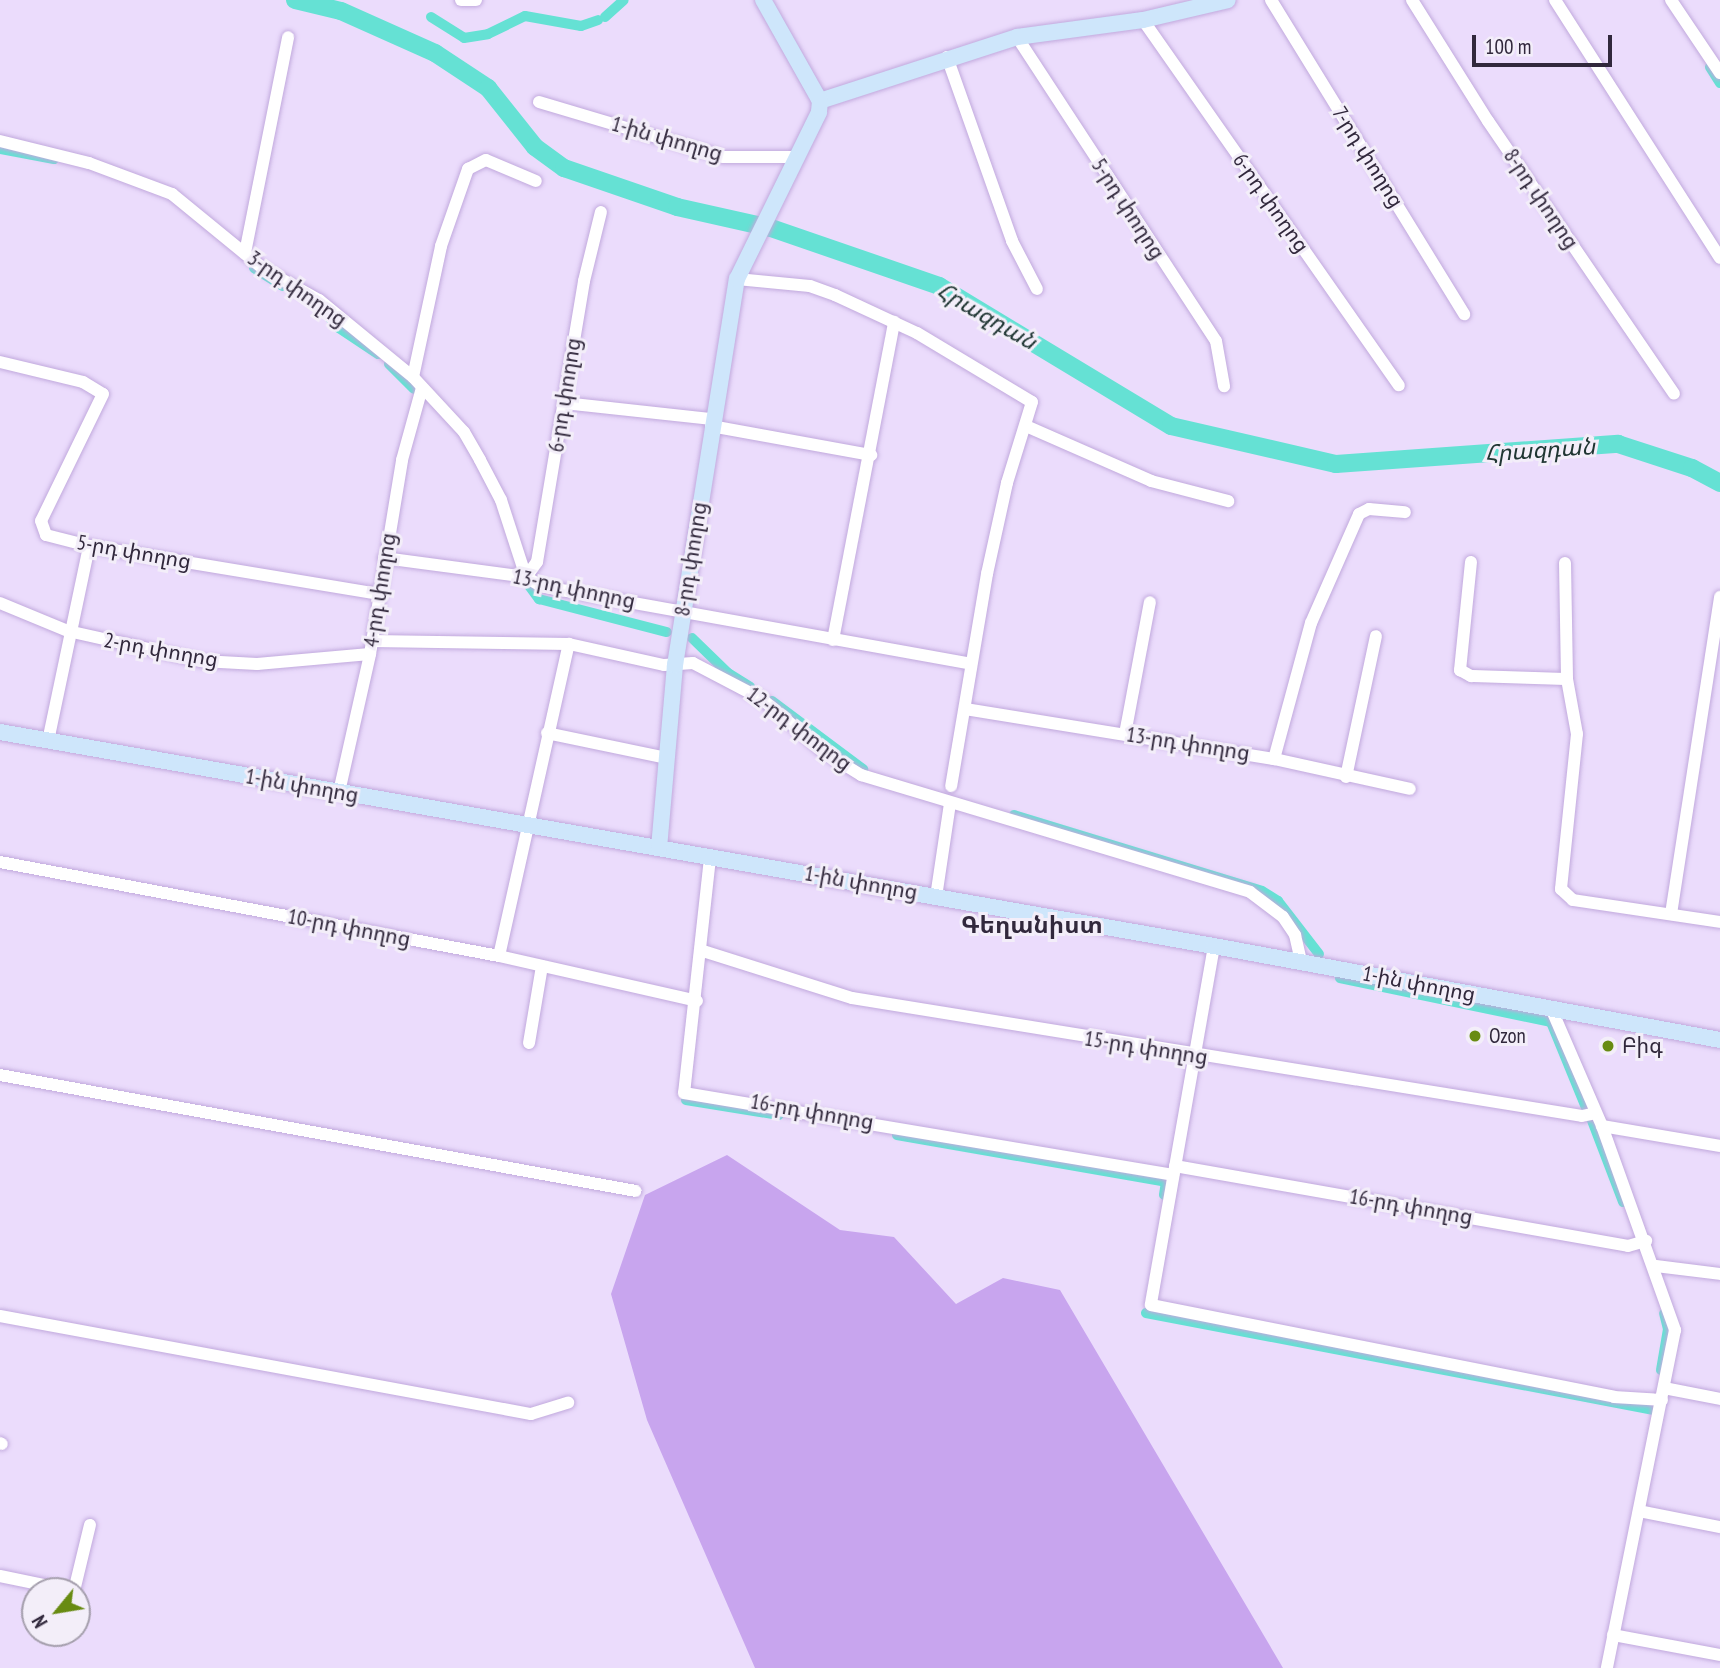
<!DOCTYPE html>
<meta charset="utf-8">
<style>
body{margin:0}
#map{position:relative;width:1720px;height:1668px;overflow:hidden;background:#ebdcfc;font-family:"PT Sans Narrow","Noto Sans Armenian",sans-serif}
div>[style]{position:absolute}
.green>*{inset:0;background:#c8a5ee}
.canal>*{height:10px;margin:-5px;padding:0 5px;transform-origin:5px;border-radius:5px;background:#65e1d4}
.river>*{height:18px;margin:-9px;padding:0 9px;transform-origin:9px;border-radius:9px;background:#65e1d4}
.roads{filter:drop-shadow(0 0 2px #c1a9dd) drop-shadow(0 0 2px #c1a9dd)}
.minor>*{height:12px;margin:-6px;padding:0 6px;transform-origin:6px;border-radius:6px;background:#fff}
.major>*{height:16px;margin:-8px;padding:0 8px;transform-origin:8px;border-radius:8px;background:#cee6fb}
.dots>*{width:19px;height:19px;translate:-50% -50%;box-sizing:border-box;border:4px solid #f3eef9;border-radius:50%}
span{translate:-50% -50%;white-space:nowrap;text-align:center;line-height:1.15;-webkit-text-stroke:6px #f3eef9;paint-order:stroke}
.street-label{font-size:21px;color:#31283c}
.poi-label{font-size:21px;color:#31283c}
.left{translate:0 -50%;text-align:left}
.water-label{font-size:23px;color:#203633;font-style:italic}
.quarter-label{font-size:24px;color:#31283c;font-weight:700}
.north{position:absolute;left:21px;top:1577px;width:70px;height:70px;box-sizing:border-box;background:#f3eef9;border:2px solid #a59fad;border-radius:50%;rotate:240deg;font-size:19px;font-weight:700;line-height:28px;text-align:center;color:#31283c}
.north::after{content:'';display:block;margin:auto;width:24px;height:32px;background:#688b12;clip-path:polygon(50% 0,100% 100%,50% 72%,0 100%)}
.scale{position:absolute;left:1472px;top:35px;width:140px;height:32px;box-sizing:border-box;border:4px solid #31283c;border-top:0;padding-left:9px;font-size:21px;line-height:24px;white-space:nowrap;color:#31283c;-webkit-text-stroke:5px #f3eef9;paint-order:stroke}
</style>
<div id="map">
<div class="green">
<i style="clip-path:polygon(727px 1155px,840px 1230px,894px 1237px,956px 1304px,1003px 1278px,1060px 1290px,1283px 1668px,755px 1668px,647px 1420px,611px 1294px,645px 1195px)"></i>
</div>
<div class="canal">
<i style="left:431px;top:17px;width:39px;rotate:32deg"></i>
<i style="left:464px;top:38px;width:24px;rotate:-9deg"></i>
<i style="left:488px;top:34px;width:41px;rotate:-25.9deg"></i>
<i style="left:525px;top:16px;width:57px;rotate:10.1deg"></i>
<i style="left:581px;top:26px;width:18px;rotate:-19deg"></i>
<i style="left:605px;top:17px;width:25px;rotate:-42deg"></i>
<i style="left:1710px;top:67px;width:19px;rotate:58deg"></i>
<i style="left:0;top:149px;width:55px;rotate:10.5deg"></i>
<i style="left:254px;top:268px;width:34px;rotate:32deg"></i>
<i style="left:320px;top:307px;width:28px;rotate:48deg"></i>
<i style="left:339px;top:328px;width:47px;rotate:33.7deg"></i>
<i style="left:389px;top:364px;width:35px;rotate:45deg"></i>
<i style="left:525px;top:580px;width:24px;rotate:54deg"></i>
<i style="left:539px;top:599px;width:132px;rotate:14.5deg"></i>
<i style="left:692px;top:638px;width:50px;rotate:44.2deg"></i>
<i style="left:728px;top:673px;width:26px;rotate:32deg"></i>
<i style="left:772px;top:701px;width:114px;rotate:36.8deg"></i>
<i style="left:1014px;top:815px;width:259px;rotate:17deg"></i>
<i style="left:1262px;top:891px;width:19px;rotate:32deg"></i>
<i style="left:1278px;top:901px;width:67px;rotate:52.3deg"></i>
<i style="left:1340px;top:978px;width:216px;rotate:11.8deg"></i>
<i style="left:1551px;top:1022px;width:95px;rotate:67.8deg"></i>
<i style="left:686px;top:1100px;width:94px;rotate:9.2deg"></i>
<i style="left:1591px;top:1118px;width:90px;rotate:69.1deg"></i>
<i style="left:897px;top:1135px;width:273px;rotate:9.9deg"></i>
<i style="left:1166px;top:1182px;width:13px;rotate:99deg"></i>
<i style="left:1146px;top:1313px;width:517px;rotate:10.81deg"></i>
<i style="left:1661px;top:1370px;width:42px;rotate:-80.3deg"></i>
<i style="left:1668px;top:1329px;width:16px;rotate:-104deg"></i>
</div>
<div class="river">
<i style="left:295px;top:0;width:47px;rotate:13.4deg"></i>
<i style="left:341px;top:11px;width:103px;rotate:24.1deg"></i>
<i style="left:435px;top:53px;width:64px;rotate:33.4deg"></i>
<i style="left:488px;top:88px;width:75px;rotate:51.5deg"></i>
<i style="left:535px;top:147px;width:36px;rotate:36deg"></i>
<i style="left:564px;top:168px;width:120px;rotate:19deg"></i>
<i style="left:677px;top:207px;width:96px;rotate:12.6deg"></i>
<i style="left:771px;top:228px;width:178px;rotate:19deg"></i>
<i style="left:939px;top:286px;width:271px;rotate:31.1deg"></i>
<i style="left:1171px;top:426px;width:169px;rotate:13deg"></i>
<i style="left:1336px;top:464px;width:283px;rotate:-4.1deg"></i>
<i style="left:1618px;top:444px;width:78px;rotate:18deg"></i>
<i style="left:1692px;top:468px;width:32px;rotate:28deg"></i>
</div>
<div class="roads">
<div class="minor">
<i style="left:461px;top:0;width:15px"></i>
<i style="left:1271px;top:0;width:369px;rotate:58.4deg"></i>
<i style="left:1412px;top:0;width:143px;rotate:57.9deg"></i>
<i style="left:1488px;top:121px;width:330px;rotate:55.7deg"></i>
<i style="left:1555px;top:0;width:306px;rotate:57.4deg"></i>
<i style="left:1671px;top:0;width:88px;rotate:56.1deg"></i>
<i style="left:1143px;top:20px;width:446px;rotate:55deg"></i>
<i style="left:1017px;top:37px;width:363px;rotate:56.8deg"></i>
<i style="left:1216px;top:341px;width:46px;rotate:79.9deg"></i>
<i style="left:947px;top:57px;width:195px;rotate:70.5deg"></i>
<i style="left:1012px;top:241px;width:54px;rotate:62.5deg"></i>
<i style="left:539px;top:102px;width:192px;rotate:16.6deg"></i>
<i style="left:723px;top:157px;width:74px"></i>
<i style="left:0;top:141px;width:92px;rotate:13.9deg"></i>
<i style="left:89px;top:163px;width:89px;rotate:20.5deg"></i>
<i style="left:172px;top:194px;width:120px;rotate:39.3deg"></i>
<i style="left:265px;top:270px;width:62px;rotate:29.1deg"></i>
<i style="left:319px;top:300px;width:122px;rotate:39.3deg"></i>
<i style="left:413px;top:377px;width:75px;rotate:47.2deg"></i>
<i style="left:464px;top:432px;width:32px;rotate:60deg"></i>
<i style="left:480px;top:460px;width:45px;rotate:62.3deg"></i>
<i style="left:501px;top:500px;width:81px;rotate:72deg"></i>
<i style="left:245px;top:253px;width:220px;rotate:-78.7deg"></i>
<i style="left:737px;top:279px;width:73px;rotate:5.5deg"></i>
<i style="left:810px;top:286px;width:27px;rotate:20deg"></i>
<i style="left:835px;top:295px;width:90px;rotate:24.9deg"></i>
<i style="left:917px;top:333px;width:134px;rotate:31deg"></i>
<i style="left:1032px;top:402px;width:85px;rotate:107.2deg"></i>
<i style="left:1007px;top:483px;width:93px;rotate:102.4deg"></i>
<i style="left:987px;top:574px;width:215px;rotate:99.6deg"></i>
<i style="left:0;top:362px;width:85px;rotate:13.5deg"></i>
<i style="left:83px;top:382px;width:23px;rotate:31deg"></i>
<i style="left:103px;top:394px;width:141px;rotate:116deg"></i>
<i style="left:41px;top:521px;width:15px;rotate:70deg"></i>
<i style="left:46px;top:535px;width:44px;rotate:14.3deg"></i>
<i style="left:89px;top:546px;width:293px;rotate:9.4deg"></i>
<i style="left:413px;top:377px;width:134px;rotate:-77.9deg"></i>
<i style="left:441px;top:246px;width:82px;rotate:-70.7deg"></i>
<i style="left:468px;top:169px;width:20px;rotate:-27deg"></i>
<i style="left:486px;top:160px;width:54px;rotate:22.8deg"></i>
<i style="left:564px;top:403px;width:149px;rotate:6.2deg"></i>
<i style="left:711px;top:426px;width:163px;rotate:10.3deg"></i>
<i style="left:1026px;top:426px;width:137px;rotate:23.7deg"></i>
<i style="left:1151px;top:481px;width:80px;rotate:14.6deg"></i>
<i style="left:384px;top:558px;width:143px;rotate:7.6deg"></i>
<i style="left:526px;top:577px;width:17px;rotate:31deg"></i>
<i style="left:541px;top:586px;width:26px;rotate:11deg"></i>
<i style="left:567px;top:591px;width:408px;rotate:10.2deg"></i>
<i style="left:1471px;top:562px;width:109px;rotate:95.8deg"></i>
<i style="left:1460px;top:670px;width:13px;rotate:29deg"></i>
<i style="left:1471px;top:676px;width:96px;rotate:1.8deg"></i>
<i style="left:1565px;top:563px;width:116px;rotate:89deg"></i>
<i style="left:1567px;top:679px;width:56px;rotate:79.7deg"></i>
<i style="left:1577px;top:734px;width:156px;rotate:95.9deg"></i>
<i style="left:1561px;top:889px;width:16px;rotate:43deg"></i>
<i style="left:1573px;top:900px;width:149px;rotate:8.5deg"></i>
<i style="left:526px;top:577px;width:19px;rotate:-54deg"></i>
<i style="left:537px;top:562px;width:285px;rotate:-80.5deg"></i>
<i style="left:584px;top:281px;width:71px;rotate:-76.2deg"></i>
<i style="left:0;top:603px;width:74px;rotate:22.4deg"></i>
<i style="left:68px;top:631px;width:137px;rotate:12.6deg"></i>
<i style="left:202px;top:661px;width:55px;rotate:3.1deg"></i>
<i style="left:257px;top:664px;width:113px;rotate:-5.1deg"></i>
<i style="left:833px;top:640px;width:324px;rotate:-79.1deg"></i>
<i style="left:372px;top:641px;width:197px;rotate:0.9deg"></i>
<i style="left:569px;top:644px;width:97px;rotate:12.5deg"></i>
<i style="left:664px;top:665px;width:29px;rotate:-4deg"></i>
<i style="left:693px;top:663px;width:78px;rotate:27.6deg"></i>
<i style="left:762px;top:699px;width:82px;rotate:40.5deg"></i>
<i style="left:824px;top:752px;width:44px;rotate:31.9deg"></i>
<i style="left:861px;top:775px;width:406px;rotate:16.7deg"></i>
<i style="left:1250px;top:892px;width:41px;rotate:37.1deg"></i>
<i style="left:1283px;top:917px;width:22px;rotate:56deg"></i>
<i style="left:1295px;top:935px;width:28px;rotate:77deg"></i>
<i style="left:965px;top:709px;width:313px;rotate:9.2deg"></i>
<i style="left:1274px;top:759px;width:139px;rotate:12.4deg"></i>
<i style="left:547px;top:733px;width:123px;rotate:11.8deg"></i>
<i style="left:1125px;top:734px;width:134px;rotate:-79.3deg"></i>
<i style="left:48px;top:741px;width:199px;rotate:-78.1deg"></i>
<i style="left:1274px;top:759px;width:141px;rotate:-74.8deg"></i>
<i style="left:1311px;top:623px;width:119px;rotate:-66.2deg"></i>
<i style="left:1359px;top:514px;width:11px;rotate:-27deg"></i>
<i style="left:1369px;top:509px;width:36px;rotate:5deg"></i>
<i style="left:1346px;top:777px;width:144px;rotate:-78deg"></i>
<i style="left:339px;top:792px;width:141px;rotate:-77.3deg"></i>
<i style="left:370px;top:654px;width:197px;rotate:-80.6deg"></i>
<i style="left:402px;top:460px;width:75px;rotate:-74.5deg"></i>
<i style="left:710px;top:858px;width:236px;rotate:96.3deg"></i>
<i style="left:684px;top:1093px;width:496px;rotate:9.5deg"></i>
<i style="left:0;top:862px;width:508px;rotate:10.67deg"></i>
<i style="left:499px;top:956px;width:203px;rotate:12.8deg"></i>
<i style="left:936px;top:897px;width:95px;rotate:-81.5deg"></i>
<i style="left:1671px;top:914px;width:321px;rotate:-81.2deg"></i>
<i style="left:1214px;top:946px;width:364px;rotate:100deg"></i>
<i style="left:1151px;top:1305px;width:472px;rotate:11.2deg"></i>
<i style="left:1614px;top:1397px;width:48px;rotate:3.6deg"></i>
<i style="left:703px;top:951px;width:156px;rotate:17.5deg"></i>
<i style="left:852px;top:998px;width:739px;rotate:9.18deg"></i>
<i style="left:1582px;top:1116px;width:14px;rotate:-12deg"></i>
<i style="left:499px;top:956px;width:320px;rotate:-77.4deg"></i>
<i style="left:1551px;top:1008px;width:129px;rotate:66.6deg"></i>
<i style="left:1602px;top:1126px;width:217px;rotate:70.3deg"></i>
<i style="left:1675px;top:1330px;width:345px;rotate:101.4deg"></i>
<i style="left:529px;top:1043px;width:78px;rotate:-80.4deg"></i>
<i style="left:0;top:1075px;width:646px;rotate:10.34deg"></i>
<i style="left:1602px;top:1126px;width:120px;rotate:9.6deg"></i>
<i style="left:1175px;top:1166px;width:460px;rotate:10deg"></i>
<i style="left:1628px;top:1246px;width:19px;rotate:-16deg"></i>
<i style="left:1656px;top:1266px;width:64px;rotate:7.1deg"></i>
<i style="left:0;top:1316px;width:540px;rotate:10.46deg"></i>
<i style="left:531px;top:1414px;width:39px;rotate:-17deg"></i>
<i style="left:1664px;top:1388px;width:57px;rotate:11.1deg"></i>
<i style="left:0;top:1443px;width:2px;rotate:27deg"></i>
<i style="left:1639px;top:1511px;width:83px;rotate:11.2deg"></i>
<i style="left:0;top:1576px;width:75px;rotate:11.6deg"></i>
<i style="left:74px;top:1591px;width:68px;rotate:-76.4deg"></i>
<i style="left:1613px;top:1635px;width:109px;rotate:10.6deg"></i>
</div>
<div class="major">
<i style="left:820px;top:101px;width:207px;rotate:-18deg"></i>
<i style="left:1017px;top:37px;width:127px;rotate:-7.7deg"></i>
<i style="left:1143px;top:20px;width:87px;rotate:-13.2deg"></i>
<i style="left:0;top:732px;width:1233px;rotate:10deg"></i>
<i style="left:1214px;top:946px;width:515px;rotate:10.52deg"></i>
<i style="left:659px;top:848px;width:184px;rotate:-85deg"></i>
<i style="left:675px;top:665px;width:391px;rotate:-80.9deg"></i>
<i style="left:737px;top:279px;width:186px;rotate:-63.8deg"></i>
<i style="left:819px;top:112px;width:11px;rotate:-85deg"></i>
<i style="left:820px;top:101px;width:116px;rotate:-119.4deg"></i>
</div>
</div>
<div class="dots">
<i style="left:1475px;top:1036px;background:#688b12"></i>
<i style="left:1608px;top:1046px;background:#688b12"></i>
</div>
<div class="street-label">
<span style="left:667px;top:139px;rotate:16deg">1-ին փողոց</span>
<span style="left:1368px;top:157px;rotate:58deg">7-րդ փողոց</span>
<span style="left:1541px;top:199px;rotate:56deg">8-րդ փողոց</span>
<span style="left:1271px;top:203px;rotate:55deg">6-րդ փողոց</span>
<span style="left:1128px;top:209px;rotate:57deg">5-րդ փողոց</span>
<span style="left:297px;top:289px;rotate:35deg">3-րդ փողոց</span>
<span style="left:565px;top:395px;rotate:-81deg">6-րդ փողոց</span>
<span style="left:134px;top:552px;rotate:10deg">5-րդ փողոց</span>
<span style="left:691px;top:559px;rotate:-81deg">8-րդ փողոց</span>
<span style="left:574px;top:589px;rotate:12deg">13-րդ փողոց</span>
<span style="left:380px;top:590px;rotate:-81deg">4-րդ փողոց</span>
<span style="left:161px;top:650px;rotate:10deg">2-րդ փողոց</span>
<span style="left:799px;top:729px;rotate:37deg">12-րդ փողոց</span>
<span style="left:1188px;top:744px;rotate:9deg">13-րդ փողոց</span>
<span style="left:302px;top:786px;rotate:10deg">1-ին փողոց</span>
<span style="left:861px;top:883px;rotate:10deg">1-ին փողոց</span>
<span style="left:349px;top:928px;rotate:11deg">10-րդ փողոց</span>
<span style="left:1419px;top:984px;rotate:11deg">1-ին փողոց</span>
<span style="left:1146px;top:1048px;rotate:9deg">15-րդ փողոց</span>
<span style="left:812px;top:1112px;rotate:10deg">16-րդ փողոց</span>
<span style="left:1411px;top:1207px;rotate:10deg">16-րդ փողոց</span>
</div>
<div class="poi-label">
<span class="left" style="left:1489px;top:1036px">Ozon</span>
<span class="left" style="left:1622px;top:1046px">Բիգ</span>
</div>
<div class="water-label">
<span style="left:987px;top:316px;rotate:30deg">Հրազդան</span>
<span style="left:1540px;top:450px;rotate:-4deg">Հրազդան</span>
</div>
<div class="quarter-label">
<span style="left:1032px;top:925px">Գեղանիստ</span>
</div>
<div class="north">N</div>
<div class="scale">100 m</div>
</div>
